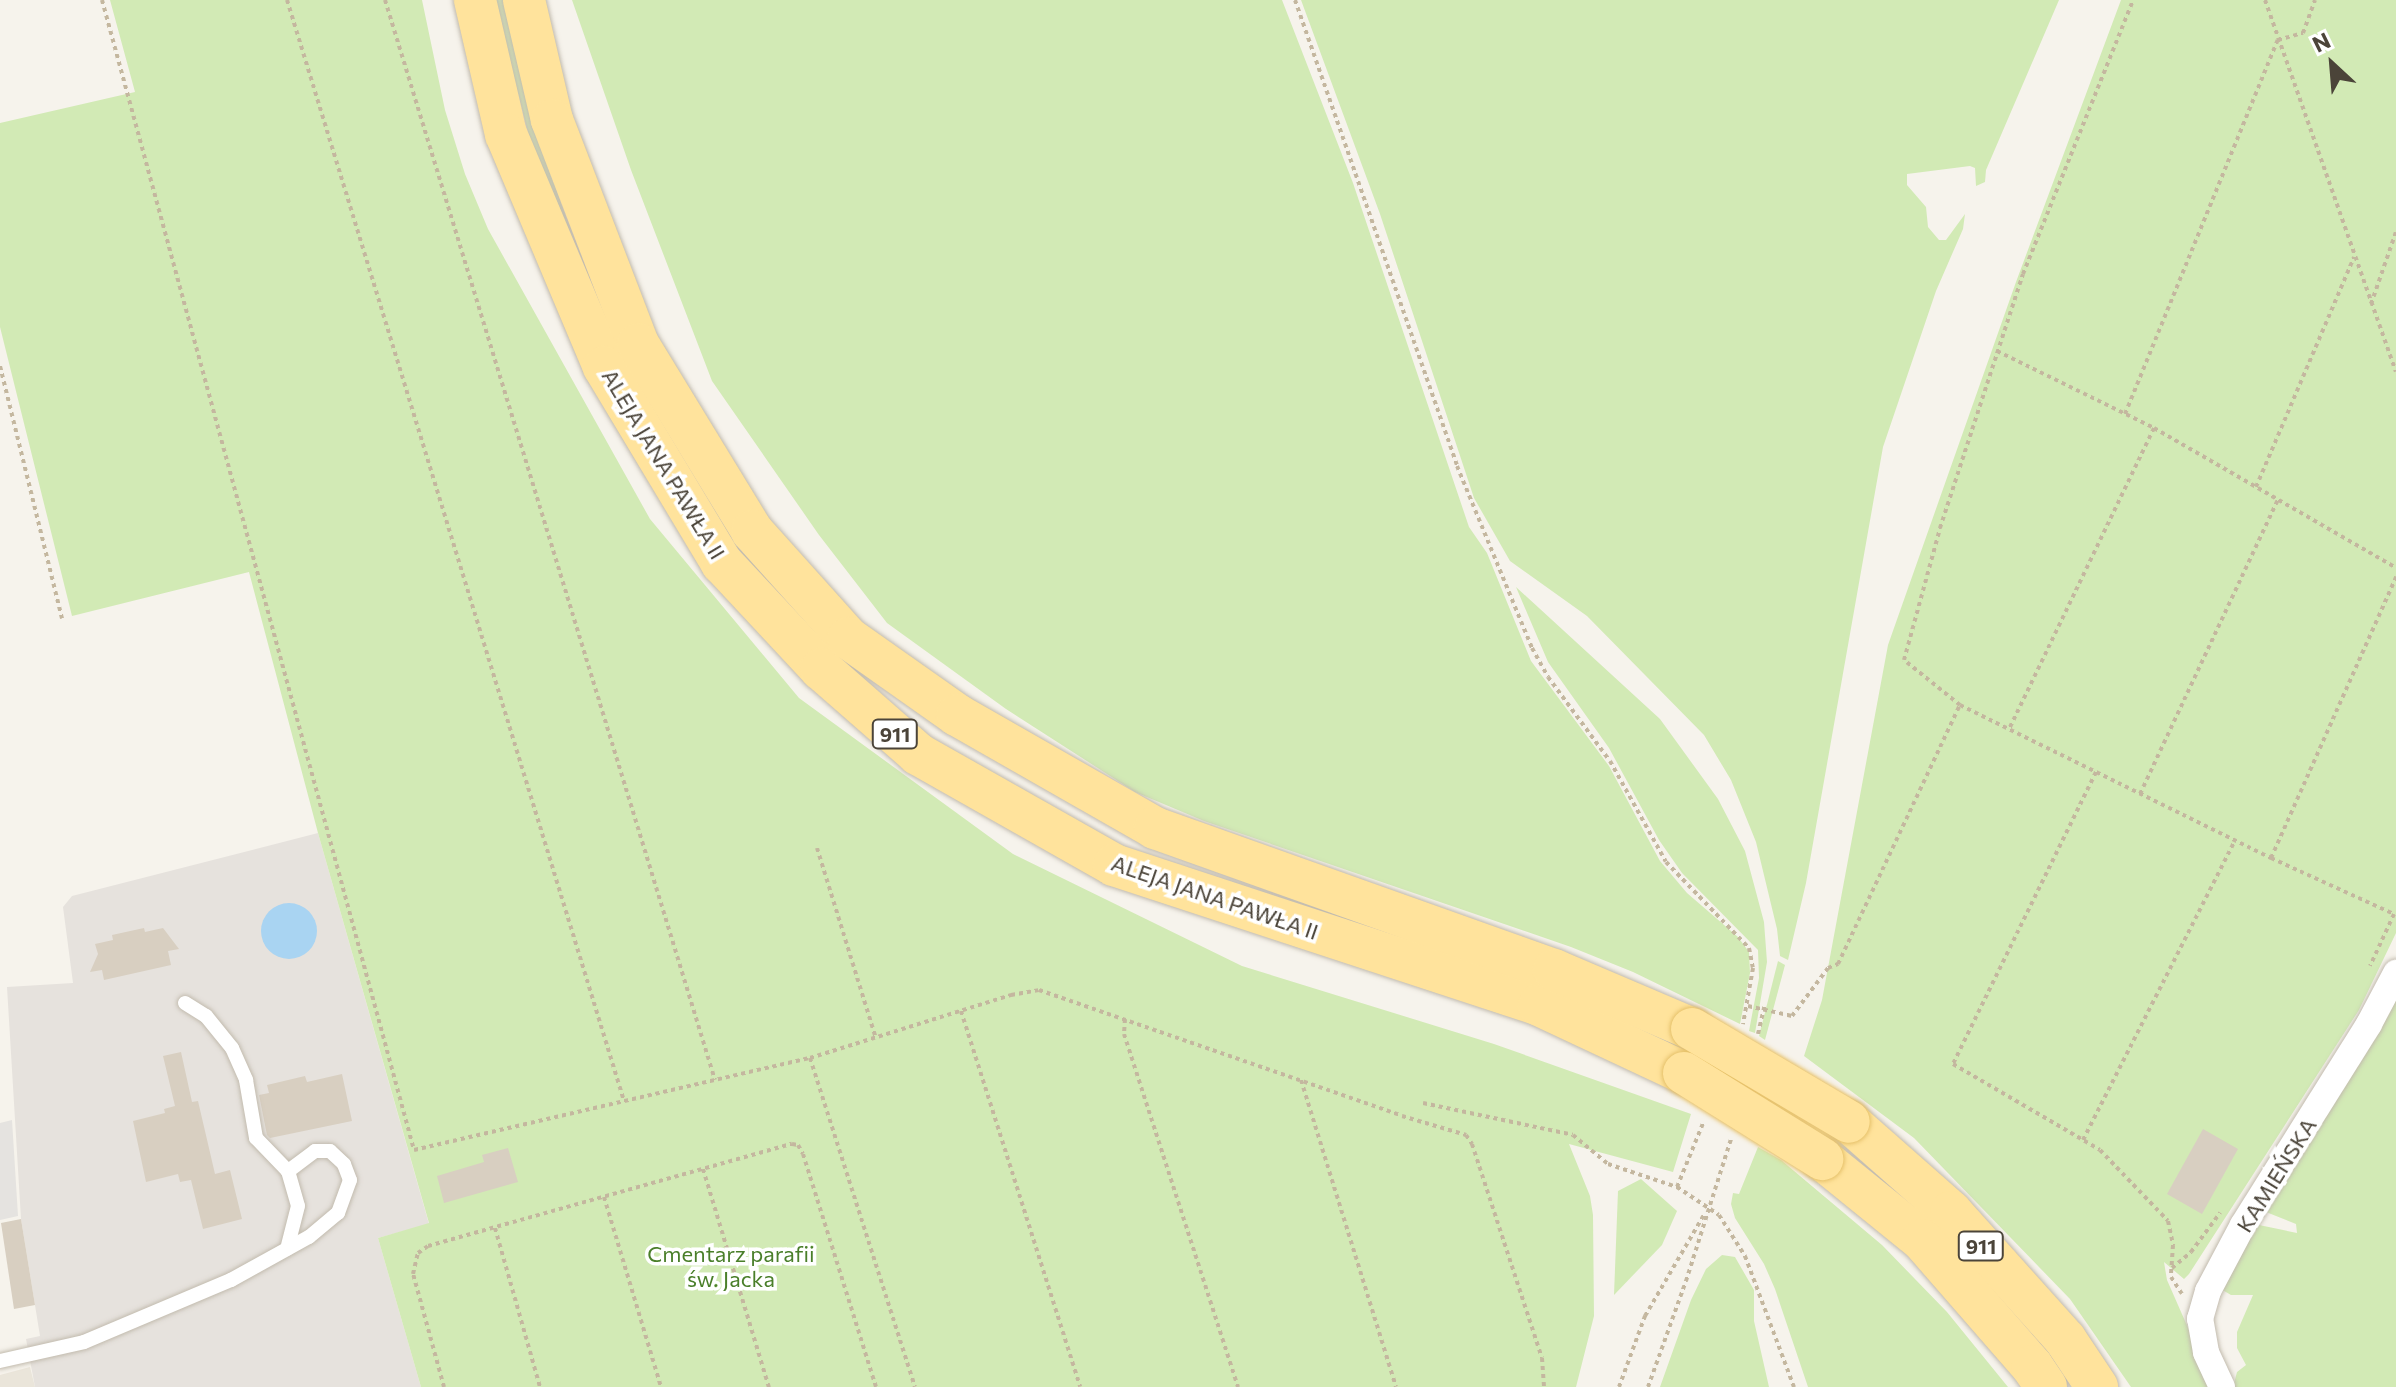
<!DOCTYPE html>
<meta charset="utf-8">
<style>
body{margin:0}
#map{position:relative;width:2396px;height:1387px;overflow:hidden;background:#f6f3ec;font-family:Commissioner,sans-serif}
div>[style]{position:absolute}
.residential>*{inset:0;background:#eae5da}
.industrial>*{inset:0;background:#e6e2dd}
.green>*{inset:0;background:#d2eab5}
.parking>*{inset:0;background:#e5e3e0}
.water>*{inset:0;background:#a9d4f2}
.round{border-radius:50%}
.building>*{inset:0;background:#d8cfc1}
.path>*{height:4px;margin-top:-2px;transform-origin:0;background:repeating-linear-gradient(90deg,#c4b79f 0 4px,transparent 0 8px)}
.roads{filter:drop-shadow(0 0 2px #c2bbae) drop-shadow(0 0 2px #c2bbae)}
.lane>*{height:14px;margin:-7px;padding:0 7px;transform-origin:7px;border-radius:7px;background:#fff}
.street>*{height:26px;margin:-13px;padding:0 13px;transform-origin:13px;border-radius:13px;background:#fff}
.primary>*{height:42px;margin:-21px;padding:0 21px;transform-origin:21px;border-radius:21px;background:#ffe39c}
.bridges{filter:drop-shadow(0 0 2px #e6c16a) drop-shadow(0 0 2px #e6c16a)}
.primary-bridge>*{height:42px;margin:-21px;padding:0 21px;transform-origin:21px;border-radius:21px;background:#ffe39c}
span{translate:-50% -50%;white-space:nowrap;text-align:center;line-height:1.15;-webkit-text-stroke:7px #fff;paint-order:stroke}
.shield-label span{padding:2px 6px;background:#fff;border:2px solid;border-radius:6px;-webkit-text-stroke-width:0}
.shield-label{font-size:20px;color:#4b4439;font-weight:700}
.street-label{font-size:22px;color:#4b4439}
.park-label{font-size:22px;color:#4a7f2a}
.north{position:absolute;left:2292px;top:24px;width:80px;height:80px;-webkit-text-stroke:6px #fff;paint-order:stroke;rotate:334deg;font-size:22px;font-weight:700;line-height:32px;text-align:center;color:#4b4439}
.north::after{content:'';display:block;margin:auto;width:28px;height:36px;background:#4b4439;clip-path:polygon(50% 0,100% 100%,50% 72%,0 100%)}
</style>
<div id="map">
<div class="residential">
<i style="clip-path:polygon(30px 1367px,35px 1387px,0 1387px,0 1375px)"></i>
</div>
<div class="industrial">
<i style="clip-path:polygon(318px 833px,429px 1224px,378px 1238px,421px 1387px,35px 1387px,26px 1339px,40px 1336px,21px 1219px,7px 987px,73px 983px,63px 907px,72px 896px)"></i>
</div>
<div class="green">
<i style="clip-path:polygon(110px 0,422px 0,445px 110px,465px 174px,488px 229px,650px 519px,799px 698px,1013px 854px,1242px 966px,1494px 1044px,1691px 1114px,1673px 1172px,1569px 1144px,1590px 1196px,1593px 1215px,1594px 1316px,1576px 1387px,421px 1387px,378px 1238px,429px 1223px,318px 833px,249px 572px,72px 616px,0 327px,0 123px,135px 92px)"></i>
<i style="clip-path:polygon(494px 0,507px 0,550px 170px,582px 266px,536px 163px)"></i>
<i style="clip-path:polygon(572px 0,1282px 0,1353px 183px,1469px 527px,1487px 553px,1531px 661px,1609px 766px,1660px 861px,1687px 893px,1738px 937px,1749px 952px,1750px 973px,1740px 1024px,1633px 972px,1571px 947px,1204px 821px,1135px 792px,1006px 709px,887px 623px,819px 535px,712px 381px,631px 170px)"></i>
<i style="clip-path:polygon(1301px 0,2059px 0,1986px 170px,1985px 182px,1976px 186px,1975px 168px,1970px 166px,1907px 174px,1907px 185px,1926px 207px,1928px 227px,1939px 240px,1946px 240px,1965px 214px,1963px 229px,1936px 291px,1883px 447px,1806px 883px,1788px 960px,1780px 956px,1777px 929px,1756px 842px,1731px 780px,1704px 735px,1587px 616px,1510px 561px,1474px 498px,1380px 214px)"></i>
<i style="clip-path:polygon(2121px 0,2396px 0,2396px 933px,2359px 1010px,2189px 1274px,2184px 1279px,2164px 1262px,2167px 1280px,2214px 1387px,2131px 1387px,2070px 1299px,1914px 1138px,1804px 1056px,1822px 1000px,1888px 645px,2016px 282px)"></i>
<i style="clip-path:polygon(1516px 587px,1660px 719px,1718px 799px,1745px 851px,1764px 922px,1767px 962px,1755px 1033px,1749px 1031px,1759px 978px,1758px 950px,1682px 873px,1659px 840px,1609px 748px,1548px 662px)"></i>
<i style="clip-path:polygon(1778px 961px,1785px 965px,1765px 1040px,1759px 1036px)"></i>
<i style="clip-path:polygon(2396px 991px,2396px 1387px,2233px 1387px,2237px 1372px,2246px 1365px,2237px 1348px,2237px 1332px,2253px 1295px,2231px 1295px,2219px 1288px,2250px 1234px,2259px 1225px,2297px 1233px,2296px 1224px,2266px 1212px)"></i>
<i style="clip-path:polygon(1758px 1147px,1781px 1160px,1882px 1245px,1947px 1312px,2008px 1387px,1808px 1387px,1775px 1289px,1764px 1264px,1735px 1218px,1731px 1204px,1733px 1193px,1739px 1194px)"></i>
<i style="clip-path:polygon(1641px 1179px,1677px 1211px,1662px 1245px,1614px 1295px,1618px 1191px)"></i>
<i style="clip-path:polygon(1722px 1255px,1735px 1257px,1754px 1290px,1754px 1321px,1769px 1387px,1660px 1387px,1691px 1300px,1706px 1269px)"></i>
</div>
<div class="parking">
<i style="clip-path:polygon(12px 1120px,18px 1216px,0 1220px,0 1123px)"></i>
</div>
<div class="water">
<i class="round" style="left:261px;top:903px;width:56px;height:56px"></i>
</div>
<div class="building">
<i style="clip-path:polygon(144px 928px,145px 932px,163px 928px,179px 949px,168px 951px,171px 965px,104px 980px,102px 970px,90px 972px,98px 954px,95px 944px,113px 940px,112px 935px)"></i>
<i style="clip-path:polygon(181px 1052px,192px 1102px,198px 1101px,215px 1174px,230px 1170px,242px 1219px,203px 1229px,191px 1180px,180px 1182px,178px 1174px,146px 1182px,133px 1121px,165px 1113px,164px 1109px,175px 1106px,163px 1056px)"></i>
<i style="clip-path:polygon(342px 1074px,352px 1121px,270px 1138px,267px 1135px,259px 1095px,269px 1093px,267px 1085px,305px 1076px,307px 1082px)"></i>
<i style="clip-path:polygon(2203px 1129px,2238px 1149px,2202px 1214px,2167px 1194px)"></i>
<i style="clip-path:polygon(508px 1148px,518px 1182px,444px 1203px,437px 1176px,484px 1162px,482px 1155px)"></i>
<i style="clip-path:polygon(21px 1219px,35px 1305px,14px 1309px,1px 1223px)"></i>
</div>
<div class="path">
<i style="left:102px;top:0;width:1192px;rotate:74.82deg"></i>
<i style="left:414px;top:1150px;width:407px;rotate:-13.1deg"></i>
<i style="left:810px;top:1058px;width:211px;rotate:-17.4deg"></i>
<i style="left:1011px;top:995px;width:28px;rotate:-10deg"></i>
<i style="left:1039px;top:990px;width:384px;rotate:19.1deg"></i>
<i style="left:1402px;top:1116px;width:67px;rotate:16.5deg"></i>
<i style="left:1466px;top:1135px;width:11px;rotate:56deg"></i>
<i style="left:1472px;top:1144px;width:225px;rotate:71.9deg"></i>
<i style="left:1542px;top:1358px;width:29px;rotate:86deg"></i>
<i style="left:287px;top:0;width:1151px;rotate:72.98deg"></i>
<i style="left:385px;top:0;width:1129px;rotate:73.01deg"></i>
<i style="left:1295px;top:0;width:493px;rotate:70.8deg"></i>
<i style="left:1457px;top:466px;width:197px;rotate:67.6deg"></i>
<i style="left:1532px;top:648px;width:33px;rotate:61deg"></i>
<i style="left:1548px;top:677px;width:104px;rotate:53.6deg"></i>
<i style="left:1610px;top:761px;width:115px;rotate:61deg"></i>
<i style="left:1666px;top:862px;width:120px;rotate:46deg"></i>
<i style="left:1749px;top:948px;width:20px;rotate:79deg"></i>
<i style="left:1753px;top:968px;width:57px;rotate:100.1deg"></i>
<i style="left:2265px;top:0;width:394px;rotate:70.6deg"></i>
<i style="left:2371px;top:304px;width:76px;rotate:-70.9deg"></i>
<i style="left:1997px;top:351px;width:175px;rotate:26.1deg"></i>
<i style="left:2154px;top:428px;width:334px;rotate:115.7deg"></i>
<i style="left:0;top:366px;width:260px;rotate:76.2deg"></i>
<i style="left:2125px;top:414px;width:404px;rotate:-67.8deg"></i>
<i style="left:2278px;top:40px;width:26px;rotate:-16deg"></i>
<i style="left:2303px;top:33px;width:35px;rotate:-70deg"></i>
<i style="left:2154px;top:428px;width:280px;rotate:30deg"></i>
<i style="left:2256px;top:487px;width:250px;rotate:-66.9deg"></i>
<i style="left:1960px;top:705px;width:72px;rotate:-141.2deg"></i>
<i style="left:1904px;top:660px;width:137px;rotate:-74.7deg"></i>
<i style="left:1940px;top:528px;width:267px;rotate:-71.9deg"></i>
<i style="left:2023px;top:274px;width:295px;rotate:-68.1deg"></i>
<i style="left:2096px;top:772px;width:325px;rotate:116.1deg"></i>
<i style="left:1953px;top:1064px;width:170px;rotate:30.3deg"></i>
<i style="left:2100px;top:1150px;width:98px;rotate:46.2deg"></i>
<i style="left:2168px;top:1221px;width:25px;rotate:78deg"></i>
<i style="left:2173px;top:1245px;width:32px;rotate:94deg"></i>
<i style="left:2171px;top:1277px;width:20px;rotate:57deg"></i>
<i style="left:2140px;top:794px;width:326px;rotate:-64.9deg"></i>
<i style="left:817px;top:848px;width:200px;rotate:72.8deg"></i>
<i style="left:2271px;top:858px;width:308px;rotate:-66deg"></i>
<i style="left:1748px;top:1006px;width:45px;rotate:12.8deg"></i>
<i style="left:1792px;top:1016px;width:60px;rotate:-53.1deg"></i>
<i style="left:1828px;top:968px;width:11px;rotate:-22deg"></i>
<i style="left:1838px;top:964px;width:286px;rotate:-64.8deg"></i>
<i style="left:1960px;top:705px;width:347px;rotate:26.2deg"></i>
<i style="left:2271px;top:858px;width:135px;rotate:24.5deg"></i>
<i style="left:2394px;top:914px;width:57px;rotate:114.8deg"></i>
<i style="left:961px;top:1011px;width:394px;rotate:72.4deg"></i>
<i style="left:1125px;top:1019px;width:15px;rotate:94deg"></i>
<i style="left:1124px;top:1034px;width:371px;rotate:72.1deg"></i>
<i style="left:1758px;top:1034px;width:28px;rotate:-77deg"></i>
<i style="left:810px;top:1058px;width:345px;rotate:72.3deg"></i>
<i style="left:1301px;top:1080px;width:321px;rotate:72.8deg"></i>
<i style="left:1423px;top:1103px;width:153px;rotate:12deg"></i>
<i style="left:1573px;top:1135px;width:45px;rotate:39.6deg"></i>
<i style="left:1608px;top:1164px;width:73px;rotate:18.4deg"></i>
<i style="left:1677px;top:1187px;width:50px;rotate:33.7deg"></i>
<i style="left:1719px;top:1215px;width:49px;rotate:57.6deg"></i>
<i style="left:1745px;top:1256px;width:140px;rotate:69.5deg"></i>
<i style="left:2083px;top:1140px;width:336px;rotate:-63.1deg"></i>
<i style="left:703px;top:1169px;width:228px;rotate:73.2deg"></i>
<i style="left:1677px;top:1187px;width:71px;rotate:-67.8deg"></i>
<i style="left:604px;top:1197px;width:198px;rotate:73.3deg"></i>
<i style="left:495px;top:1228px;width:165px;rotate:74.2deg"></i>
<i style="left:2172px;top:1268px;width:25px;rotate:-40deg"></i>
<i style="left:2191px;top:1252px;width:49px;rotate:-53.4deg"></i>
<i style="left:444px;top:1387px;width:117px;rotate:-105.3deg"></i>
<i style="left:413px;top:1274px;width:22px;rotate:-77deg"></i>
<i style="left:418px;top:1253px;width:12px;rotate:-35deg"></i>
<i style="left:428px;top:1246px;width:378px;rotate:-15.7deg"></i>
<i style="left:792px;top:1144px;width:6px;rotate:9deg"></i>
<i style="left:798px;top:1145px;width:10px;rotate:61deg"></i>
<i style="left:803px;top:1154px;width:244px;rotate:72.6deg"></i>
<i style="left:1619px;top:1387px;width:76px;rotate:-69.9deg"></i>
<i style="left:1645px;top:1316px;width:119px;rotate:-59.8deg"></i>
<i style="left:1648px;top:1387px;width:113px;rotate:-70.3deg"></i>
<i style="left:1686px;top:1281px;width:149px;rotate:-72.4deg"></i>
</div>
<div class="roads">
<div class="lane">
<i style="left:185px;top:1003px;width:25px;rotate:32deg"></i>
<i style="left:206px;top:1016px;width:41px;rotate:50.9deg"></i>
<i style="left:232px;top:1048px;width:35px;rotate:66deg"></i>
<i style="left:246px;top:1080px;width:59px;rotate:80.2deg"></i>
<i style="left:256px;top:1138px;width:46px;rotate:45.9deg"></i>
<i style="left:0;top:1361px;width:86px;rotate:-12.7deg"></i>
<i style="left:84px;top:1342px;width:160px;rotate:-22.9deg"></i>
<i style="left:231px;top:1280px;width:89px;rotate:-28.9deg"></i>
<i style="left:309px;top:1237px;width:38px;rotate:-40deg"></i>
<i style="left:338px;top:1213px;width:35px;rotate:-70deg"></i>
<i style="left:350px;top:1180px;width:17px;rotate:-111deg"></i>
<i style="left:344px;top:1164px;width:19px;rotate:-137deg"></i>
<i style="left:330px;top:1151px;width:15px;rotate:180deg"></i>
<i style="left:315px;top:1151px;width:34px;rotate:143deg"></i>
<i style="left:288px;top:1171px;width:36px;rotate:74deg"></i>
<i style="left:298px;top:1206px;width:44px;rotate:104.3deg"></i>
</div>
<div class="street">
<i style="left:2222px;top:1387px;width:38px;rotate:-115deg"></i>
<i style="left:2206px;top:1352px;width:34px;rotate:-100deg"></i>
<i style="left:2200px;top:1319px;width:29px;rotate:-74deg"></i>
<i style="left:2208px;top:1291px;width:75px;rotate:-62.1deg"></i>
<i style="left:2243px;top:1225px;width:237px;rotate:-57.9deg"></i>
<i style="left:2369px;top:1024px;width:58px;rotate:-62.1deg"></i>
</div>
<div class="primary">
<i style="left:475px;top:0;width:138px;rotate:77deg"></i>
<i style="left:506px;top:134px;width:253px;rotate:67.2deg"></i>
<i style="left:604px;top:367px;width:229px;rotate:59deg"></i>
<i style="left:722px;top:563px;width:145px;rotate:47deg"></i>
<i style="left:821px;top:669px;width:129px;rotate:41.2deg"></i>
<i style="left:918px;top:754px;width:225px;rotate:29.5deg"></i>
<i style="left:1114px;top:865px;width:447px;rotate:18.2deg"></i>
<i style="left:1539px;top:1005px;width:160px;rotate:25.1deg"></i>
<i style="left:524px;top:0;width:123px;rotate:76.9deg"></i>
<i style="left:552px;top:120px;width:240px;rotate:69deg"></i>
<i style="left:638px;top:344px;width:219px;rotate:58.6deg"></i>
<i style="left:752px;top:531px;width:144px;rotate:48.1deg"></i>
<i style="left:848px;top:638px;width:133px;rotate:35.2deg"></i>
<i style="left:957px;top:715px;width:228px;rotate:29.7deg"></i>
<i style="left:1155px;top:828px;width:424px;rotate:19.6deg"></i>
<i style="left:1554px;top:970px;width:150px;rotate:23.1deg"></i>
<i style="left:1849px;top:1122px;width:136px;rotate:41.4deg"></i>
<i style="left:1951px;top:1212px;width:171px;rotate:48.1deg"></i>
<i style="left:2065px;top:1339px;width:58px;rotate:56.3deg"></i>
<i style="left:1822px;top:1159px;width:129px;rotate:39deg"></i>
<i style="left:1922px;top:1240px;width:167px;rotate:48.9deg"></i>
<i style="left:2032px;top:1366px;width:25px;rotate:56deg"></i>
</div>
</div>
<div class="bridges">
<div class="primary-bridge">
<i style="left:1692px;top:1029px;width:182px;rotate:30.6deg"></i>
<i style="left:1684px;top:1073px;width:163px;rotate:31.9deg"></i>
</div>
</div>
<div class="shield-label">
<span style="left:895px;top:734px">911</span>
<span style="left:1981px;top:1246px">911</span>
</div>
<div class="street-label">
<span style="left:664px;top:464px;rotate:59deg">ALEJA JANA PAWŁA II</span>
<span style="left:1215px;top:897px;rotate:19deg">ALEJA JANA PAWŁA II</span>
<span style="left:2276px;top:1175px;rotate:-58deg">KAMIEŃSKA</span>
</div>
<div class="park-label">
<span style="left:731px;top:1266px">Cmentarz parafii<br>św. Jacka</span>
</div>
<div class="north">N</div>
</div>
